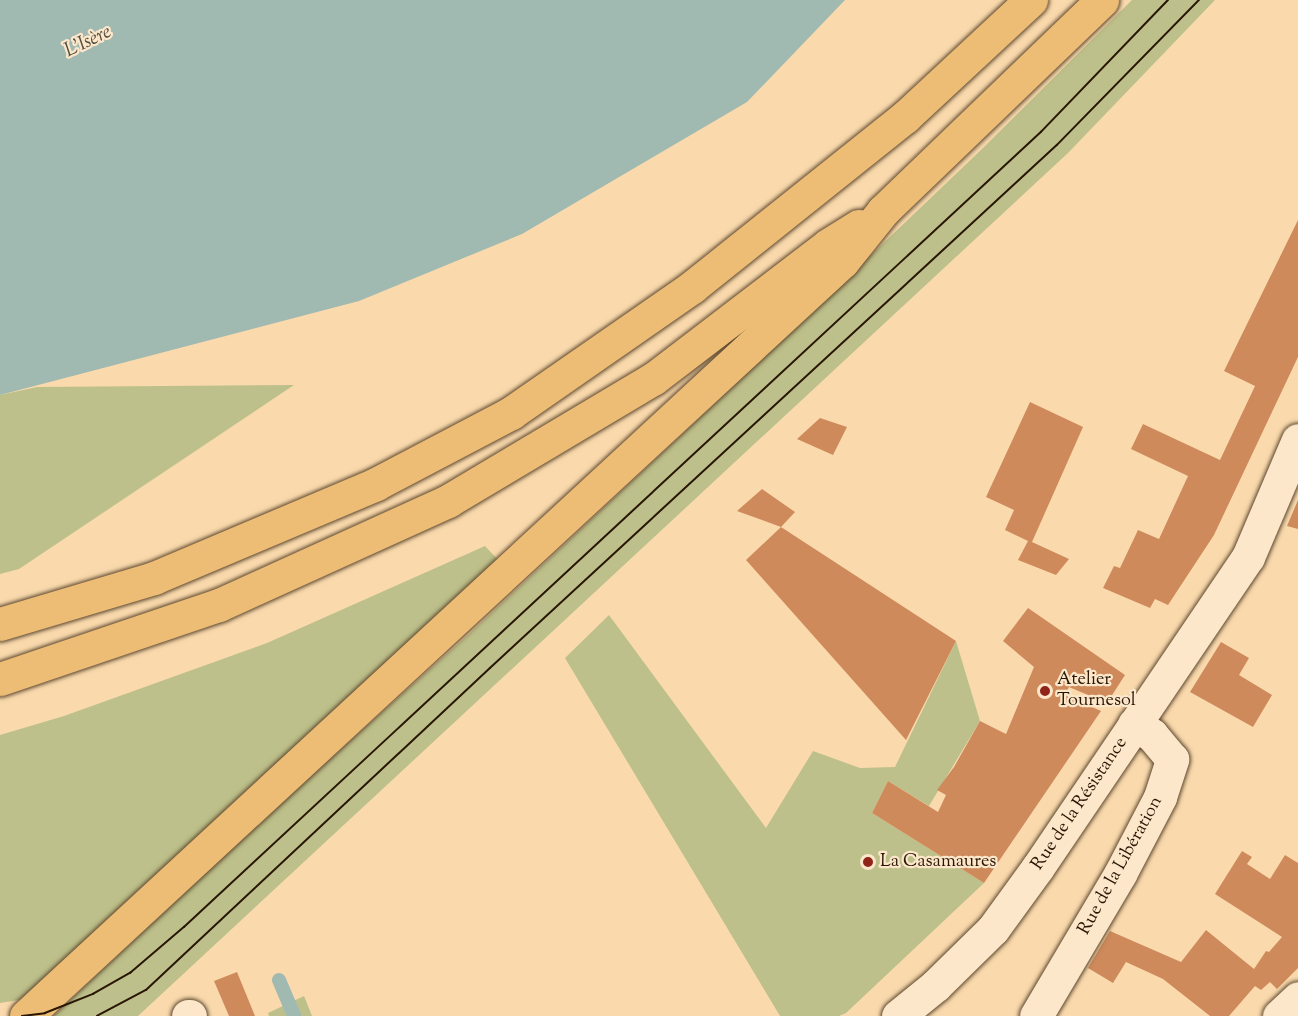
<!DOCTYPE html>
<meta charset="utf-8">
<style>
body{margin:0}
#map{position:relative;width:1298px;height:1016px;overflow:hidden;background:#fadaad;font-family:"Sorts Mill Goudy",serif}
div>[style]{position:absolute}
.green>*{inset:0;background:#bdc08a}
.water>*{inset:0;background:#a0b9b1}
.stream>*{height:14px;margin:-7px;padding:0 7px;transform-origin:7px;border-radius:7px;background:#a0b9b1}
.building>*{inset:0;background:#cf8a5c}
.roads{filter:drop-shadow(0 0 2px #5d472e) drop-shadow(0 0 2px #5d472e)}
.minor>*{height:33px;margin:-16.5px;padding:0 16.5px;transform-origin:16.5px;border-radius:16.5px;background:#fce7ca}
.tertiary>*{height:33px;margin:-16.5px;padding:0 16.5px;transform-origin:16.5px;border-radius:16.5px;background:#fce7ca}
.trunk>*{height:33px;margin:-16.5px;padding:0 16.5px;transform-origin:16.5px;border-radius:16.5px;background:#edbd76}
.tram>*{height:1.5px;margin:-0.75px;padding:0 0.75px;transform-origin:0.75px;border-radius:0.75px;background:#291604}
.dots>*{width:16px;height:16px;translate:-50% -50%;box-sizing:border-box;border:3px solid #fce7ca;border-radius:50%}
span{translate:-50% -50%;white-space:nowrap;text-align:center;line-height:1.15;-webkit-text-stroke:4.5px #fce7ca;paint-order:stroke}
.poi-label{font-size:18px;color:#291604}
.left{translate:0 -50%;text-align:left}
.street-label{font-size:18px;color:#291604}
.water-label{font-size:20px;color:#534f41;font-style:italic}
</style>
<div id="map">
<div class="green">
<i style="clip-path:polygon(1132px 0,1215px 0,1068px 153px,138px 1016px,53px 1016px,271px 812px,468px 635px,741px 379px,981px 150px)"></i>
<i style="clip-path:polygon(294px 385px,19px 569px,0 574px,0 395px,37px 387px)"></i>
<i style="clip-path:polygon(485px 546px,499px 561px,31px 998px,0 1003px,0 735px,64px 716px,267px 643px)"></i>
<i style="clip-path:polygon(609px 615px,766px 828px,813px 751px,860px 768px,895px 767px,956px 641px,980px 721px,929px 806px,888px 781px,872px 813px,984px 883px,846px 1013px,839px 1016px,780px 1016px,565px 658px)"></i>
<i style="clip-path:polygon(304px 996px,312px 1016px,269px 1016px,268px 1013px)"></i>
</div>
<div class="water">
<i style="clip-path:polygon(0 0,845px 0,747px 102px,522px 234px,359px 301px,0 395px)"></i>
</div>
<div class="stream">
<i style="left:279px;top:980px;width:39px;rotate:67deg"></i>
</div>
<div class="building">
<i style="clip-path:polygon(1298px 220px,1298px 357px,1214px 535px,1168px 605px,1155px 599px,1150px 608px,1103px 588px,1114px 566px,1120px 568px,1138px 530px,1159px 539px,1188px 476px,1131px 449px,1143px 424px,1220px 460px,1255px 386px,1224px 371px)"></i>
<i style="clip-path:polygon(1030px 402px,1083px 427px,1032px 542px,1069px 559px,1056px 575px,1018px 560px,1028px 541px,1005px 530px,1014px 510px,986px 497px)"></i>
<i style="clip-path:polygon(820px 418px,847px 427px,833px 455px,797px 439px)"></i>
<i style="clip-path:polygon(762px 489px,795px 512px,781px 527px,956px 641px,906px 740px,746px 560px,781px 527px,737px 511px)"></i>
<i style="clip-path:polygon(1298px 500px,1298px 529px,1287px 526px)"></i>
<i style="clip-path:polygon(1028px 608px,1125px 675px,1107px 703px,1069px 687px,1065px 695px,1101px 711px,984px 883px,872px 813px,888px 781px,938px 812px,946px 795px,937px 790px,954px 767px,980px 721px,1006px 734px,1034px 667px,1003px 641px)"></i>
<i style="clip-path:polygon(1221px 642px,1249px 658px,1239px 675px,1272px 695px,1253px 727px,1190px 692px)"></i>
<i style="clip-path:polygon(1242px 851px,1252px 857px,1247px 864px,1270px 879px,1285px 855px,1298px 863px,1298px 968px,1277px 989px,1270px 982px,1261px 990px,1255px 986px,1229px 1016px,1210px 1016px,1163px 979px,1126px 962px,1113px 983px,1088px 968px,1110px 931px,1181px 962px,1206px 930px,1254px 969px,1266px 951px,1269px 952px,1282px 937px,1215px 894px)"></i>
<i style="clip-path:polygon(237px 972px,255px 1016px,229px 1016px,214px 981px)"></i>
</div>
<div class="roads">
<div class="minor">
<i style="left:188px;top:1016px;width:2px"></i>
<i style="left:1036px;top:1016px;width:165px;rotate:-59.4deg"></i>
<i style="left:1120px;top:874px;width:87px;rotate:-62.5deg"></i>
<i style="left:1160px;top:797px;width:40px;rotate:-72deg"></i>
<i style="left:1172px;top:759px;width:31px;rotate:-130deg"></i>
<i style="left:1152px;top:735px;width:21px;rotate:-149deg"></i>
<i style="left:1279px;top:1016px;width:26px;rotate:-43deg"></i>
</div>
<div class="tertiary">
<i style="left:898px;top:1016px;width:48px;rotate:-39deg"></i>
<i style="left:935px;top:986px;width:81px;rotate:-44.5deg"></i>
<i style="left:993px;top:929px;width:77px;rotate:-54deg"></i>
<i style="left:1038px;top:867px;width:374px;rotate:-55.9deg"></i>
<i style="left:1248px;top:557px;width:127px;rotate:-66.9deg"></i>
</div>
<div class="trunk">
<i style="left:0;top:624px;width:161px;rotate:-16.6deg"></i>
<i style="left:154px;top:578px;width:241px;rotate:-22.9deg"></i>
<i style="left:376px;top:484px;width:153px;rotate:-27.7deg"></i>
<i style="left:511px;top:413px;width:221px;rotate:-34.8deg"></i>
<i style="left:692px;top:287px;width:273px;rotate:-38.6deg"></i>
<i style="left:905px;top:117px;width:172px;rotate:-42.9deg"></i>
<i style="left:0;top:679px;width:231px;rotate:-18.7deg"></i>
<i style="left:219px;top:605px;width:252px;rotate:-24.4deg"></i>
<i style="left:448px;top:501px;width:239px;rotate:-30.8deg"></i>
<i style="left:653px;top:379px;width:220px;rotate:-37.4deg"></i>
<i style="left:828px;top:245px;width:36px;rotate:-32deg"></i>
<i style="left:26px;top:1016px;width:1112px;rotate:-42.74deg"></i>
<i style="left:843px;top:261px;width:64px;rotate:-51.3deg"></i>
<i style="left:883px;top:211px;width:304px;rotate:-43.9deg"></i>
</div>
</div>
<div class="tram">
<i style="left:22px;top:1016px;width:23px;rotate:-7deg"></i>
<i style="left:45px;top:1013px;width:52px;rotate:-21.6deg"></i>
<i style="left:93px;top:994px;width:43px;rotate:-29.6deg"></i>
<i style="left:130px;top:973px;width:71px;rotate:-40.4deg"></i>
<i style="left:184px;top:927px;width:1169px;rotate:-42.85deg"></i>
<i style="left:1041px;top:132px;width:183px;rotate:-46.1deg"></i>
<i style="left:97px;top:1016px;width:55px;rotate:-28deg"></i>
<i style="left:146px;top:990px;width:471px;rotate:-43.1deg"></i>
<i style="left:490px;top:668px;width:771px;rotate:-42.69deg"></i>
<i style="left:1057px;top:145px;width:203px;rotate:-45.6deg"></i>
</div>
<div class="dots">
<i style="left:1045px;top:691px;background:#8f2418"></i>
<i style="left:868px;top:862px;background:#8f2418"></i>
</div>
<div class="poi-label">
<span class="left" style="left:1057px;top:691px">Atelier<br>Tournesol</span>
<span class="left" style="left:880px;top:862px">La Casamaures</span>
</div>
<div class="street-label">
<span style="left:1080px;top:804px;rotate:-56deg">Rue de la Résistance</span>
<span style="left:1121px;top:866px;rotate:-61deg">Rue de la Libération</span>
</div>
<div class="water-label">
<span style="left:88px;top:42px;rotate:-26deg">L'Isère</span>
</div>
</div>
